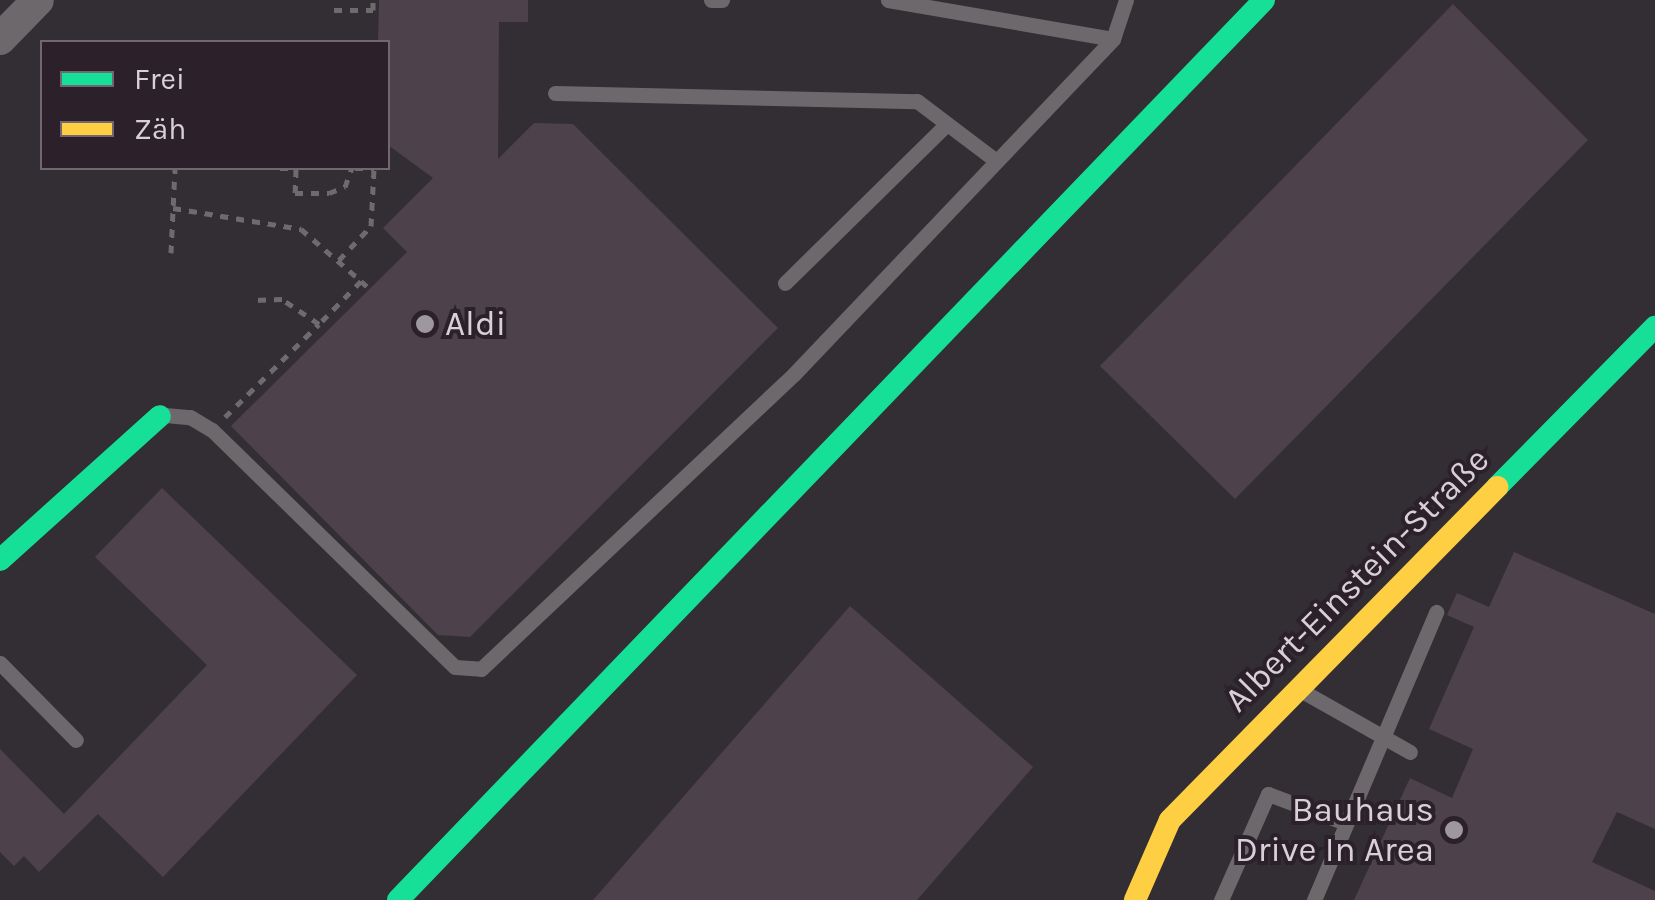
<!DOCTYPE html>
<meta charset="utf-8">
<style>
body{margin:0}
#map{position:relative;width:1655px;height:900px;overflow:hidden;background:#332e33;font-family:Karla,sans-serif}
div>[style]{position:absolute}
.building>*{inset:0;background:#4d414c}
.path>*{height:5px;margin-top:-2.5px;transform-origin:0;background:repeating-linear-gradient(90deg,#6e6a6d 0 8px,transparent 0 16px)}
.lane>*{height:15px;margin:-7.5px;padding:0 7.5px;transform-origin:7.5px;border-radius:7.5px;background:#6d686c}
.street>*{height:32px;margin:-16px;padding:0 16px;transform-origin:16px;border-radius:16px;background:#6d686c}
.fast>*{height:22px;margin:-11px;padding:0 11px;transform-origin:11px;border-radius:11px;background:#16e098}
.slow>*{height:22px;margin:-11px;padding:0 11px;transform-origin:11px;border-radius:11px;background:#ffcf43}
.dots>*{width:28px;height:28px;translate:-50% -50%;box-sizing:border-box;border:5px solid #2c212b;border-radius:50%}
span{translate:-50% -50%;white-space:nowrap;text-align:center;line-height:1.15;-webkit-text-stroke:8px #2c212b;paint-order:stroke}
.poi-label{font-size:35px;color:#d7d0d6}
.left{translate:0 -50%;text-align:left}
.right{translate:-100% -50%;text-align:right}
.street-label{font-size:35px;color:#d7d0d6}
.legend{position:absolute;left:40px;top:40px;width:350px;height:130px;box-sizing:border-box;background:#2c212b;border:2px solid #70676f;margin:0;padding:12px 18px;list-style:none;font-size:30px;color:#d7d0d6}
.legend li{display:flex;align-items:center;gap:20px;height:50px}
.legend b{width:50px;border:2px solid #70676f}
</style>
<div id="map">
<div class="building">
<i style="clip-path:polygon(379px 0,528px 0,528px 22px,499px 22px,498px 159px,534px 123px,573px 124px,778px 328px,470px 637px,438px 635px,231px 426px,407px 252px,383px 228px,433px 178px,388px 145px,388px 42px,378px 42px)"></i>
<i style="clip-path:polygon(1453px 4px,1588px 140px,1235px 499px,1100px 366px)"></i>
<i style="clip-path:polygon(162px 488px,357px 675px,163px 877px,98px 814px,39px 872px,24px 856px,14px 866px,0 852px,0 749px,64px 814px,207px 665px,95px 557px)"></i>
<i style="clip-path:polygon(1514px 552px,1655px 614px,1655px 829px,1617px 812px,1592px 862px,1655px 891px,1655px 900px,1354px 900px,1410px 778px,1452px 798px,1473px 749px,1429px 729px,1474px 627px,1447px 615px,1457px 593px,1489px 607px)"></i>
<i style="clip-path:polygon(850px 606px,1033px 767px,917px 900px,593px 900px)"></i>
</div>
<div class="path">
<i style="left:334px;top:10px;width:39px"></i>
<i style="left:373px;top:10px;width:10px;rotate:-90deg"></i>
<i style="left:280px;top:168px;width:16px"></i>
<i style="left:355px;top:168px;width:19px"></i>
<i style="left:296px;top:169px;width:24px;rotate:92deg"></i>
<i style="left:295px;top:193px;width:34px"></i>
<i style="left:329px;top:193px;width:17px;rotate:-21deg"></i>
<i style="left:345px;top:187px;width:20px;rotate:-70deg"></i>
<i style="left:173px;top:208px;width:130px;rotate:9.3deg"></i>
<i style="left:301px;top:229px;width:79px;rotate:40.9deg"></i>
<i style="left:361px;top:281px;width:60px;rotate:134.3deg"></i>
<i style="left:319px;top:324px;width:45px;rotate:-146deg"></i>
<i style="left:282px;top:299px;width:28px;rotate:178deg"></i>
<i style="left:171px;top:253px;width:85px;rotate:-87.3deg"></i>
<i style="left:339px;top:260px;width:47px;rotate:-46.7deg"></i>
<i style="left:371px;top:226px;width:58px;rotate:-87deg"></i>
<i style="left:361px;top:281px;width:12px;rotate:42deg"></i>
<i style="left:225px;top:417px;width:132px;rotate:-44.7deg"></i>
</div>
<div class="lane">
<i style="left:711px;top:0;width:11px"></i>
<i style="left:888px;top:0;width:228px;rotate:9.8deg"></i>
<i style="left:555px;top:93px;width:362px;rotate:1.3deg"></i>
<i style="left:917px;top:101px;width:98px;rotate:37.1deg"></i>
<i style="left:785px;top:283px;width:227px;rotate:-44.5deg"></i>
<i style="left:165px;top:415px;width:25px;rotate:5deg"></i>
<i style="left:190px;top:417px;width:26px;rotate:31deg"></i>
<i style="left:212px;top:430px;width:339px;rotate:44.3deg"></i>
<i style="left:455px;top:667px;width:26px;rotate:4deg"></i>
<i style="left:481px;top:669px;width:430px;rotate:-43.3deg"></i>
<i style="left:794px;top:374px;width:463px;rotate:-46.4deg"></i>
<i style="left:1113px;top:39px;width:41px;rotate:-71.6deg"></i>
<i style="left:0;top:663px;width:108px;rotate:45.4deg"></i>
<i style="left:1302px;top:691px;width:124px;rotate:29.5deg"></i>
<i style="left:1221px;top:900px;width:116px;rotate:-66.1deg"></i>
<i style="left:1268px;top:794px;width:83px;rotate:20.4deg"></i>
<i style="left:1314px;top:900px;width:313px;rotate:-67deg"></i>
</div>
<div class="street">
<i style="left:0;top:39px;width:54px;rotate:-45.7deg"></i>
</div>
<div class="fast">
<i style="left:1497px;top:487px;width:225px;rotate:-45.4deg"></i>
<i style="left:0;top:560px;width:215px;rotate:-42deg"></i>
<i style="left:398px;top:900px;width:1249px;rotate:-46.1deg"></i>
</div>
<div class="slow">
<i style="left:1135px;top:900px;width:87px;rotate:-66.4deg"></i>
<i style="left:1170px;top:820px;width:467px;rotate:-45.5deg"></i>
</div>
<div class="dots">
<i style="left:425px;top:324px;background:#9e979d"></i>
<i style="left:1454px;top:830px;background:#9e979d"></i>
</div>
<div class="poi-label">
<span class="left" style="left:445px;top:324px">Aldi</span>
<span class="right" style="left:1434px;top:830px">Bauhaus<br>Drive In Area</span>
</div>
<div class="street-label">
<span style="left:1357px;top:580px;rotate:-45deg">Albert-Einstein-Straße</span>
</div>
<ul class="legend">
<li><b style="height:12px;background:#16e098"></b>Frei</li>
<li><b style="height:12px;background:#ffcf43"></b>Zäh</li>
</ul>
</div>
